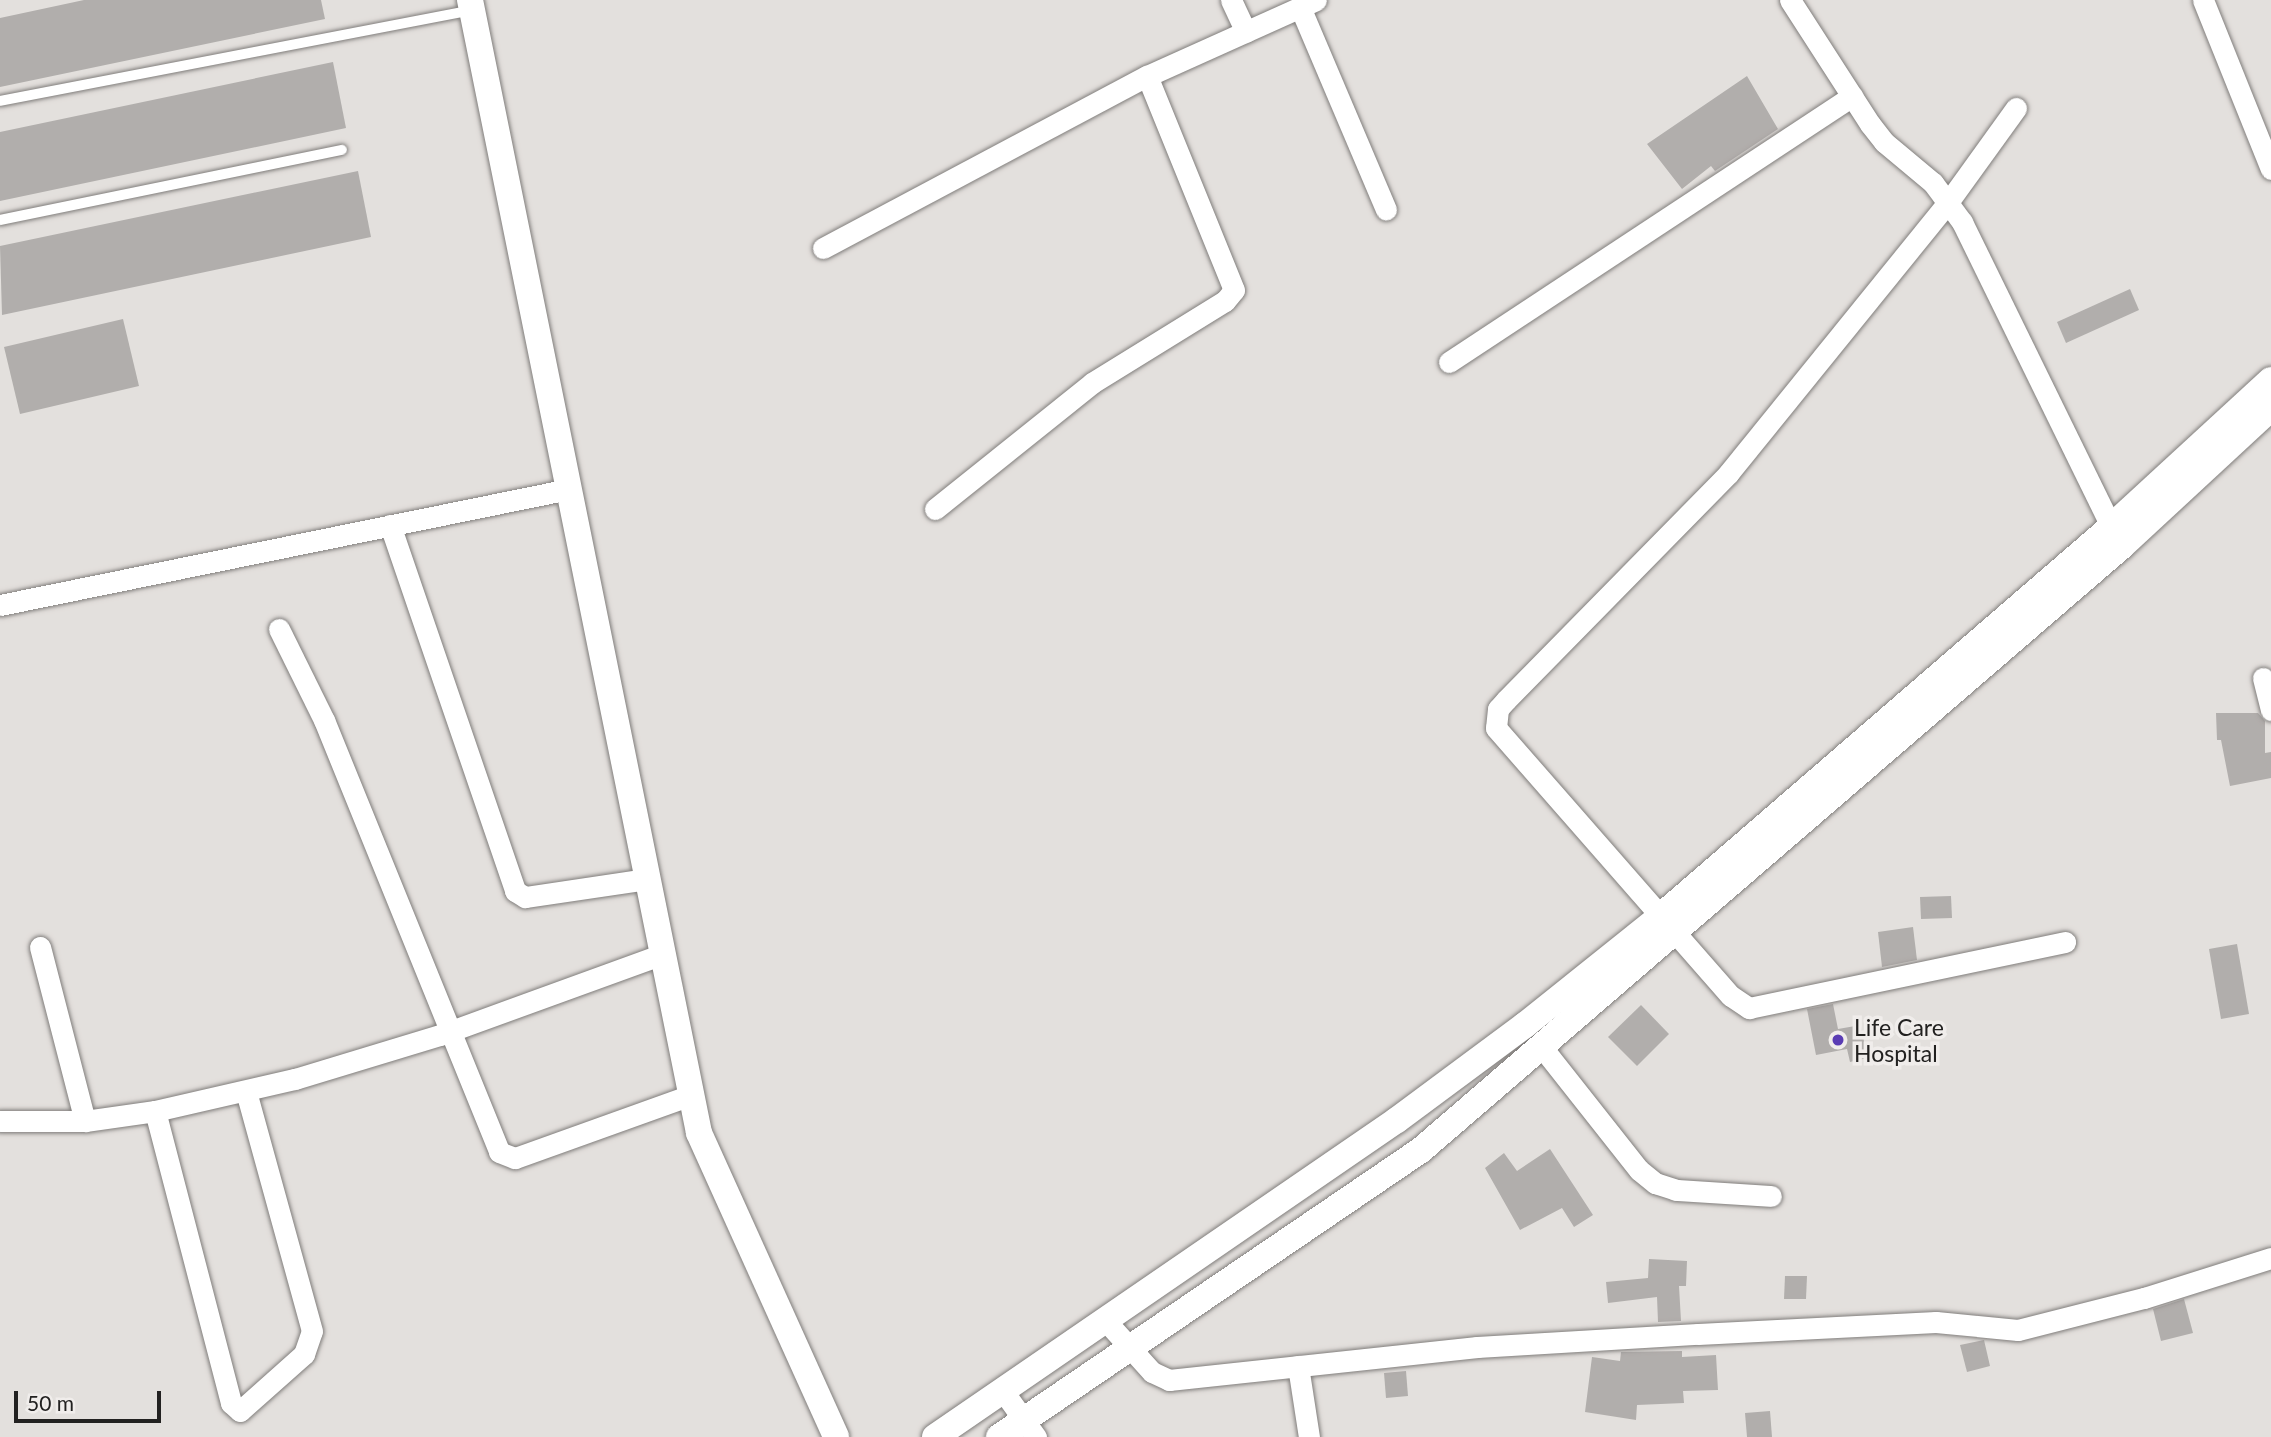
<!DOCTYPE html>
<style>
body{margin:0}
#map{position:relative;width:2271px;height:1437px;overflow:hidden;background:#e3e0dd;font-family:Lato,sans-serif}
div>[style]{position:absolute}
.building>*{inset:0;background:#b1aeac}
.roads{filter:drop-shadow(0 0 2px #807d7b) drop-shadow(0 0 2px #807d7b)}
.service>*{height:10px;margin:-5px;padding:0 5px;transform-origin:5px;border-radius:5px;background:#fff}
.minor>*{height:21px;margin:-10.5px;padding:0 10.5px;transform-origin:10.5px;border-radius:10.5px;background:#fff}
.tertiary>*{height:26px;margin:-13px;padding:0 13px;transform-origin:13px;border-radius:13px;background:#fff}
.dots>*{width:19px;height:19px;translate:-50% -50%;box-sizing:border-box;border:4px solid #f0edeb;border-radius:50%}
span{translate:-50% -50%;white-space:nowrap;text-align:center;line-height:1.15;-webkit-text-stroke:7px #f0edeb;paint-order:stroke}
.poi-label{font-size:23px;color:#222120}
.left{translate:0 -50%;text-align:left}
.scale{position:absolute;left:14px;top:1391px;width:147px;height:32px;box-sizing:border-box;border:4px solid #222120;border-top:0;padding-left:9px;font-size:21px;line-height:24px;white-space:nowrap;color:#222120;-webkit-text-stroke:5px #f0edeb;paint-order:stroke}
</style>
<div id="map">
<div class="building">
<i style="clip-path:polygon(84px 0,321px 0,325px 19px,0 87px,0 18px)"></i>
<i style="clip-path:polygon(333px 62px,346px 128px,0 201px,0 132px)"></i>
<i style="clip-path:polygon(1747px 76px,1778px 129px,1715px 171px,1711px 166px,1682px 189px,1647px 144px)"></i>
<i style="clip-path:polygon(358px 171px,371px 237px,2px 315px,0 246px)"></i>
<i style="clip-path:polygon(2130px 289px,2139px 310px,2066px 343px,2057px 322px)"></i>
<i style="clip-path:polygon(123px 319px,139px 386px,20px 414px,4px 347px)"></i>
<i style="clip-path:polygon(2216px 713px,2258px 713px,2265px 721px,2265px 753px,2271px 752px,2271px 778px,2230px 786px,2221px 740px,2217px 740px)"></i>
<i style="clip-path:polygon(1951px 896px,1952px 918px,1921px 919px,1920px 897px)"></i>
<i style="clip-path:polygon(1913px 927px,1917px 960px,1882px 967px,1878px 932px)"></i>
<i style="clip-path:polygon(2237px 944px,2249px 1014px,2221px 1019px,2209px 949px)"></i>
<i style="clip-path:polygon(1833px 1004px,1838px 1029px,1861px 1025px,1867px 1058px,1850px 1062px,1847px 1049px,1816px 1055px,1807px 1009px)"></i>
<i style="clip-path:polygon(1641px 1005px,1669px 1034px,1637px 1066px,1608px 1037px)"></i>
<i style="clip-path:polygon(1550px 1149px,1593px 1215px,1574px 1227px,1562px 1208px,1520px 1230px,1485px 1168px,1504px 1153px,1517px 1171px)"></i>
<i style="clip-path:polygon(1649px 1259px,1687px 1261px,1686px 1286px,1679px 1286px,1681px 1321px,1658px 1322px,1657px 1297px,1608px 1303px,1606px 1282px,1648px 1278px)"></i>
<i style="clip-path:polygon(1785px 1276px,1807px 1276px,1806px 1299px,1784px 1299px)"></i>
<i style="clip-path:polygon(2184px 1299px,2193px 1333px,2161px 1341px,2153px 1309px)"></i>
<i style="clip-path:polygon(1984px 1340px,1990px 1366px,1967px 1372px,1960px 1345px)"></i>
<i style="clip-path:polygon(1682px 1351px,1682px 1357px,1716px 1355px,1718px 1390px,1683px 1391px,1684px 1403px,1637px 1405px,1636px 1420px,1585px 1412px,1592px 1357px,1620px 1361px,1621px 1352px)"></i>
<i style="clip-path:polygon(1406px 1371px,1408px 1396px,1386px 1398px,1384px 1373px)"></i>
<i style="clip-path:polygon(1770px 1411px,1772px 1437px,1747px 1437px,1745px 1413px)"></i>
</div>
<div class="roads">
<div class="service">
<i style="left:0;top:101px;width:481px;rotate:-10.9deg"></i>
<i style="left:0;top:220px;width:349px;rotate:-11.6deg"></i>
</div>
<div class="minor">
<i style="left:1231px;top:0;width:35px;rotate:65deg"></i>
<i style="left:1790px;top:0;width:148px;rotate:57.2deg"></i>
<i style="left:1870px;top:124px;width:23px;rotate:52deg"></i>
<i style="left:1884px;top:142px;width:64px;rotate:39.9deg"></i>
<i style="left:1933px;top:183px;width:49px;rotate:53.4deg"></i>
<i style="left:1962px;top:222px;width:352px;rotate:63.9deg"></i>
<i style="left:2203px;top:0;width:182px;rotate:68.1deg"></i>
<i style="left:1300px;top:7px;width:220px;rotate:67deg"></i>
<i style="left:2016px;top:108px;width:115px;rotate:125.8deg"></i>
<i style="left:1949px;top:201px;width:350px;rotate:129deg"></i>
<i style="left:1729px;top:473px;width:318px;rotate:134.5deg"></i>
<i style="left:1506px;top:700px;width:12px;rotate:132deg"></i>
<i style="left:1498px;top:709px;width:19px;rotate:96deg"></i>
<i style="left:1496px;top:728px;width:356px;rotate:48.8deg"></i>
<i style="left:1731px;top:996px;width:22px;rotate:34deg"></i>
<i style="left:1749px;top:1008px;width:323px;rotate:-11.8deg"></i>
<i style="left:823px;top:248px;width:367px;rotate:-28deg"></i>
<i style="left:1147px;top:76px;width:185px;rotate:-24.2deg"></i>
<i style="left:1449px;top:362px;width:483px;rotate:-33.4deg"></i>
<i style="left:935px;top:509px;width:201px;rotate:-38.7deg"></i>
<i style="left:1092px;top:383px;width:156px;rotate:-31.7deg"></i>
<i style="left:1225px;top:301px;width:14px;rotate:-51deg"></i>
<i style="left:1234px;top:290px;width:231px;rotate:-112.1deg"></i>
<i style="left:390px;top:525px;width:387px;rotate:71.1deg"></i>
<i style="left:515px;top:891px;width:12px;rotate:31deg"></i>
<i style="left:525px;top:897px;width:123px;rotate:-8.4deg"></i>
<i style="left:0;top:605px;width:581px;rotate:-11.52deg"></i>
<i style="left:279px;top:629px;width:102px;rotate:63.7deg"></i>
<i style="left:324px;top:720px;width:466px;rotate:67.9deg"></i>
<i style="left:499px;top:1152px;width:17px;rotate:21deg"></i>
<i style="left:515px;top:1158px;width:187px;rotate:-19.7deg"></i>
<i style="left:2263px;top:678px;width:33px;rotate:76deg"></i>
<i style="left:40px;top:947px;width:180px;rotate:75.5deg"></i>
<i style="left:1541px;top:1046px;width:158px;rotate:51.7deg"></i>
<i style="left:1639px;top:1170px;width:21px;rotate:39deg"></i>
<i style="left:1655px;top:1183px;width:22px;rotate:18deg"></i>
<i style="left:1676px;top:1190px;width:95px;rotate:3.6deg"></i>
<i style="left:155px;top:1111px;width:302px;rotate:75.4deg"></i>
<i style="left:231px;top:1403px;width:12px;rotate:42deg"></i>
<i style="left:240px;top:1411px;width:86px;rotate:-41.7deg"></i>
<i style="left:304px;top:1354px;width:24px;rotate:-71deg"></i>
<i style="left:312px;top:1331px;width:249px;rotate:-105.4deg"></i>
<i style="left:0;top:1121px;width:85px"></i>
<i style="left:85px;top:1121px;width:71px;rotate:-8.1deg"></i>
<i style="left:155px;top:1111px;width:144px;rotate:-12.9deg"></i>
<i style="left:295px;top:1079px;width:152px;rotate:-16.9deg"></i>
<i style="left:440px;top:1035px;width:236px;rotate:-20deg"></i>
<i style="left:1105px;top:1320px;width:70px;rotate:47.9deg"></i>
<i style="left:1152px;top:1372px;width:19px;rotate:25deg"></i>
<i style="left:1169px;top:1380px;width:310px;rotate:-6.1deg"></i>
<i style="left:1477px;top:1347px;width:221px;rotate:-3.4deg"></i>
<i style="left:1698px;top:1334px;width:238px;rotate:-2.9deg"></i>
<i style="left:1936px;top:1322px;width:82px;rotate:5.6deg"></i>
<i style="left:2018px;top:1330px;width:130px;rotate:-14.3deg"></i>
<i style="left:2144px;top:1298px;width:133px;rotate:-17.5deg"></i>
<i style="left:1298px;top:1366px;width:72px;rotate:81.2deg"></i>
<i style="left:1003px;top:1391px;width:57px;rotate:54.3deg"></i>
</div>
<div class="tertiary">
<i style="left:470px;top:0;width:1156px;rotate:78.57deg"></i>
<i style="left:699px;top:1133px;width:333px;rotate:65.7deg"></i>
<i style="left:935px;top:1437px;width:560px;rotate:-34.46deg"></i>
<i style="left:1397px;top:1120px;width:159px;rotate:-36.6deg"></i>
<i style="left:1525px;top:1025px;width:174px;rotate:-38.7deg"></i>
<i style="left:1661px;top:916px;width:595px;rotate:-40.84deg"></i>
<i style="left:2111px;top:527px;width:217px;rotate:-42.6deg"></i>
<i style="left:999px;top:1437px;width:510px;rotate:-34.22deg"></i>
<i style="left:1421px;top:1150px;width:925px;rotate:-40.75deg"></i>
<i style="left:2122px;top:546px;width:203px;rotate:-42.8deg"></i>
</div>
</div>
<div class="dots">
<i style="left:1838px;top:1040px;background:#5a3cb4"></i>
</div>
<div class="poi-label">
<span class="left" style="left:1854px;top:1040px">Life Care<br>Hospital</span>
</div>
<div class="scale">50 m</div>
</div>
